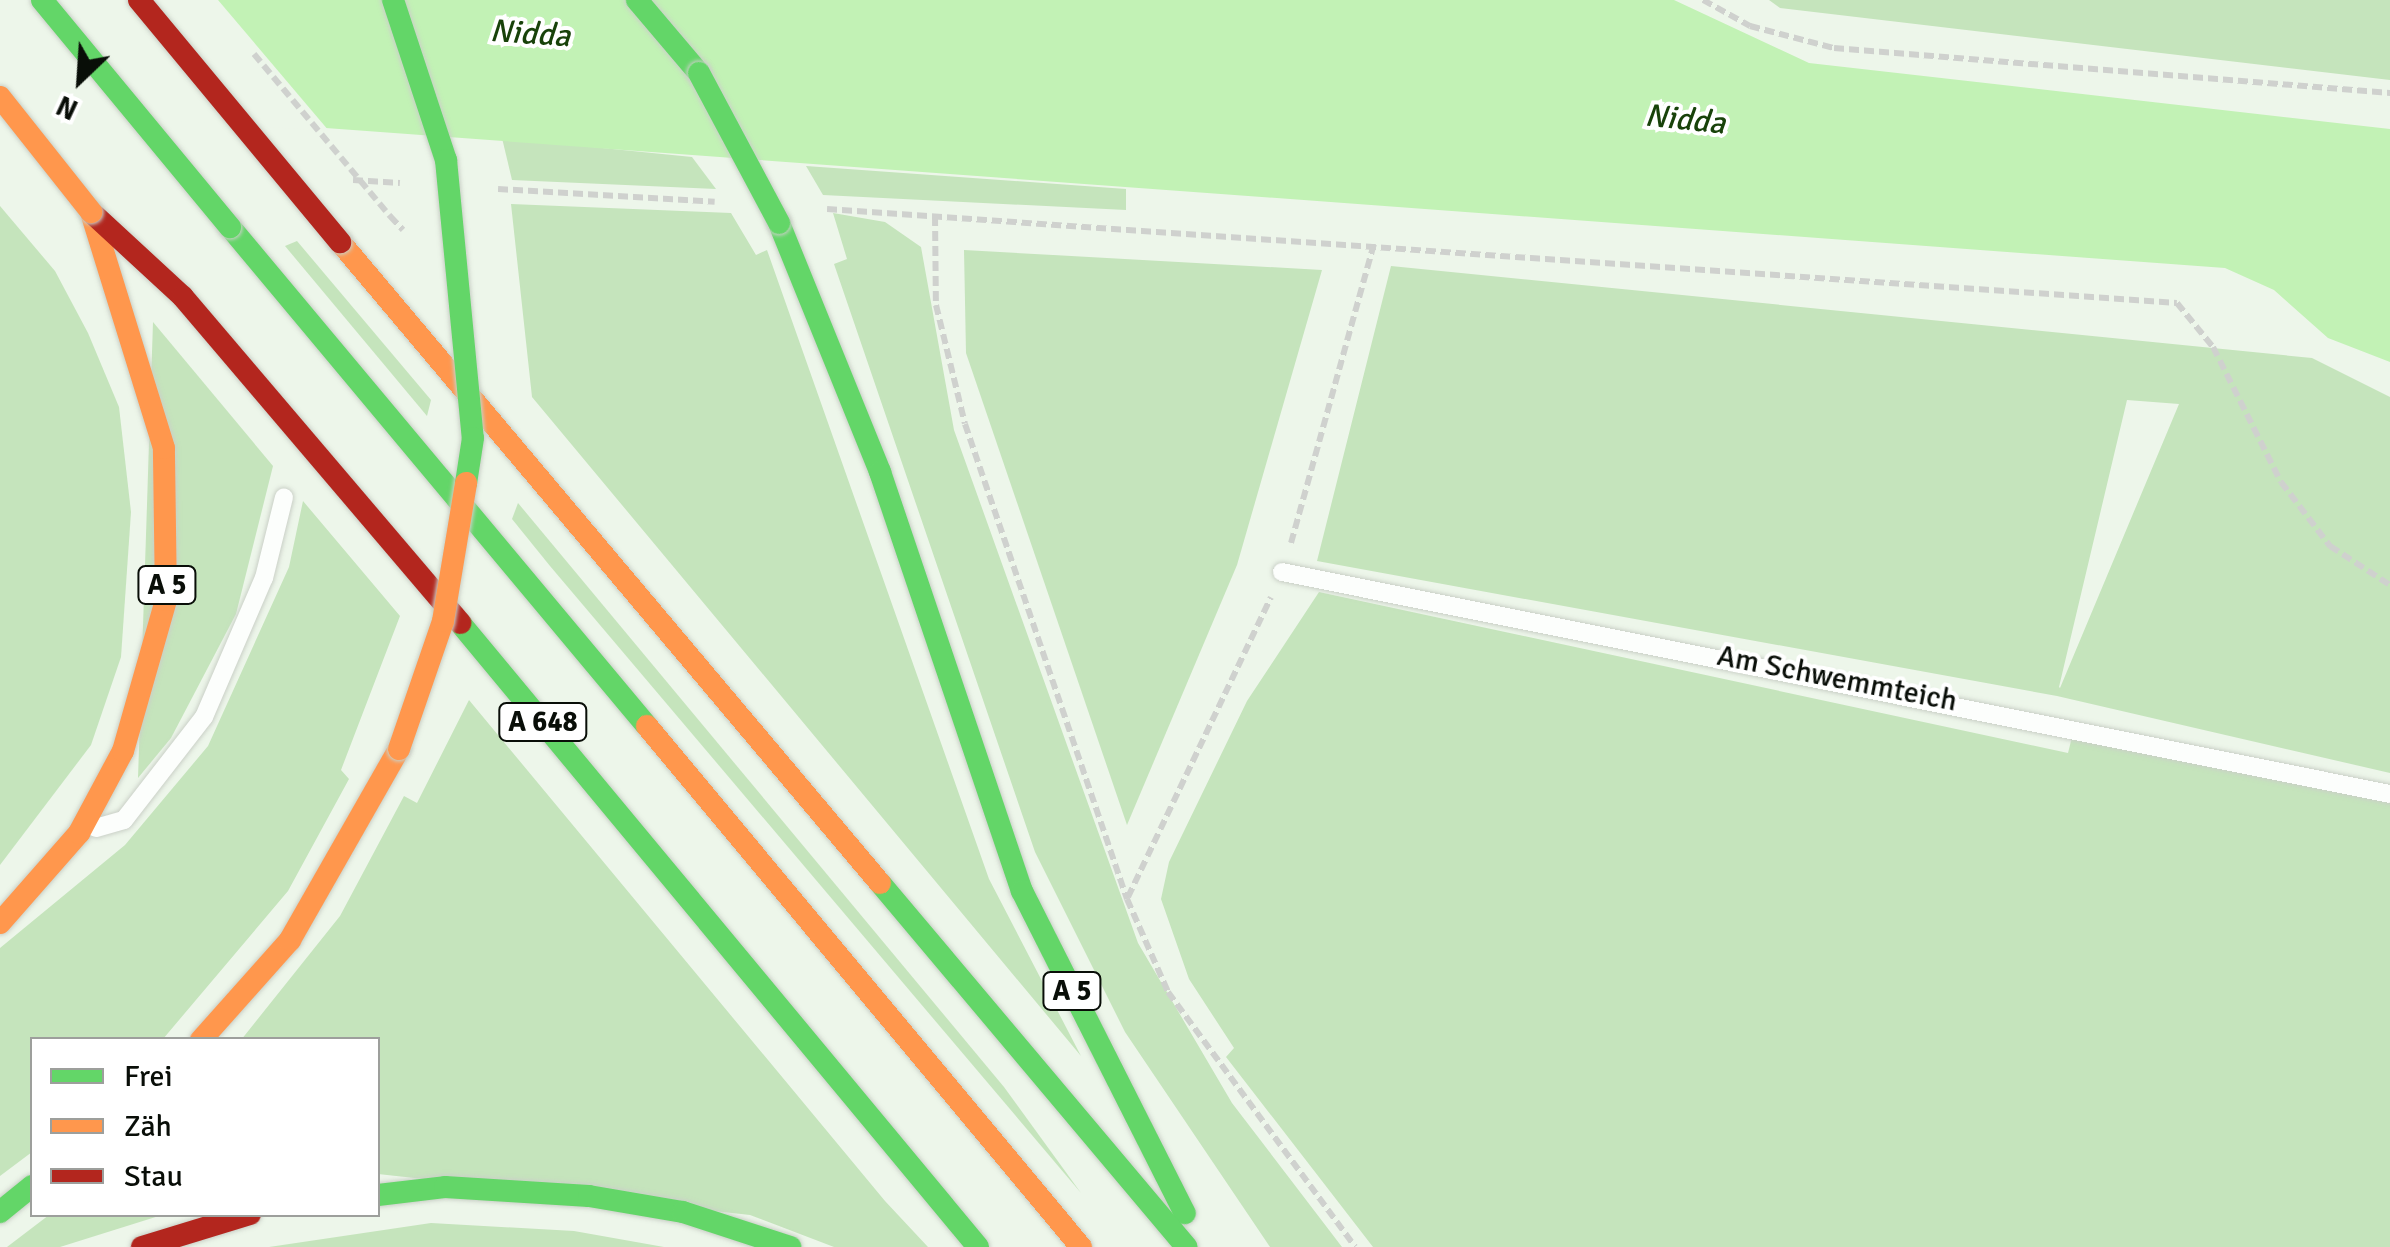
<!DOCTYPE html>
<meta charset="utf-8">
<style>
body{margin:0}
#map{position:relative;width:2390px;height:1247px;overflow:hidden;background:#edf6ea;font-family:Signika,sans-serif}
div>[style]{position:absolute}
.green>*{inset:0;background:#c5e4bc}
.water>*{inset:0;background:#c2f2b5}
.pier>*{inset:0;background:#edf6ea}
.path>*{height:6px;margin-top:-3px;transform-origin:0;background:repeating-linear-gradient(90deg,#cfd1ce 0 10px,transparent 0 15px)}
.roads{filter:drop-shadow(0 0 2px #cad0c7) drop-shadow(0 0 2px #cad0c7)}
.lane>*{height:18px;margin:-9px;padding:0 9px;transform-origin:9px;border-radius:9px;background:#fcfefc}
.fast>*{height:22px;margin:-11px;padding:0 11px;transform-origin:11px;border-radius:11px;background:#63d668}
.slow>*{height:22px;margin:-11px;padding:0 11px;transform-origin:11px;border-radius:11px;background:#ff974d}
.jam>*{height:22px;margin:-11px;padding:0 11px;transform-origin:11px;border-radius:11px;background:#b3261e}
.path-bridge>*{height:6px;margin-top:-3px;transform-origin:0;background:repeating-linear-gradient(90deg,#cfd1ce 0 10px,transparent 0 15px)}
.bridges{filter:drop-shadow(0 0 2px #cad0c7) drop-shadow(0 0 2px #cad0c7)}
.fast-bridge>*{height:22px;margin:-11px;padding:0 11px;transform-origin:11px;border-radius:11px;background:#63d668}
.slow-bridge>*{height:22px;margin:-11px;padding:0 11px;transform-origin:11px;border-radius:11px;background:#ff974d}
.jam-bridge>*{height:22px;margin:-11px;padding:0 11px;transform-origin:11px;border-radius:11px;background:#b3261e}
span{translate:-50% -50%;white-space:nowrap;text-align:center;line-height:1.15;-webkit-text-stroke:8px #fff;paint-order:stroke}
.shield-label span{padding:2px 8px;background:#fff;border:2px solid;border-radius:8px;-webkit-text-stroke-width:0}
.shield-label{font-size:28px;color:#090e08;font-weight:700}
.street-label{font-size:30px;color:#090e08}
.water-label{font-size:32px;color:#18420a;font-style:italic}
.legend{position:absolute;left:30px;top:1037px;width:350px;height:180px;box-sizing:border-box;background:#fff;border:2px solid #9d9f9c;margin:0;padding:12px 18px;list-style:none;font-size:30px;color:#090e08}
.legend li{display:flex;align-items:center;gap:20px;height:50px}
.legend b{width:50px;border:2px solid #9d9f9c}
.north{position:absolute;left:30px;top:30px;width:100px;height:100px;-webkit-text-stroke:8px #fff;paint-order:stroke;rotate:205deg;font-size:28px;font-weight:700;line-height:40px;text-align:center;color:#090e08}
.north::after{content:'';display:block;margin:auto;width:35px;height:45px;background:#090e08;clip-path:polygon(50% 0,100% 100%,50% 72%,0 100%)}
</style>
<div id="map">
<div class="green">
<i style="clip-path:polygon(1769px 0,2390px 0,2390px 80px,1780px 8px)"></i>
<i style="clip-path:polygon(502px 138px,692px 157px,716px 189px,512px 180px)"></i>
<i style="clip-path:polygon(806px 166px,1126px 189px,1126px 210px,823px 195px)"></i>
<i style="clip-path:polygon(511px 204px,731px 213px,756px 255px,767px 250px,989px 879px,1081px 1056px,532px 397px)"></i>
<i style="clip-path:polygon(0 206px,55px 271px,88px 333px,119px 407px,131px 512px,121px 657px,91px 745px,0 865px)"></i>
<i style="clip-path:polygon(833px 213px,885px 222px,921px 247px,954px 430px,1138px 943px,1232px 1103px,1342px 1247px,1270px 1247px,1125px 1032px,1035px 852px,834px 264px,847px 259px)"></i>
<i style="clip-path:polygon(297px 241px,431px 400px,427px 416px,285px 246px)"></i>
<i style="clip-path:polygon(964px 250px,1322px 270px,1237px 565px,1127px 825px,966px 353px)"></i>
<i style="clip-path:polygon(evenodd,1391px 266px,2312px 358px,2390px 397px,2390px 773px,2057px 696px,1317px 561px,1391px 266px,2127px 400px,2179px 404px,2060px 688px,2059px 687px,2127px 400px)"></i>
<i style="clip-path:polygon(153px 322px,273px 466px,236px 614px,171px 738px,138px 778px)"></i>
<i style="clip-path:polygon(303px 501px,400px 616px,341px 770px,349px 779px,288px 891px,163px 1039px,32px 1040px,32px 1152px,0 1176px,0 948px,125px 845px,208px 746px,289px 567px)"></i>
<i style="clip-path:polygon(518px 503px,1004px 1087px,1081px 1193px,550px 566px,512px 519px)"></i>
<i style="clip-path:polygon(1319px 592px,2068px 753px,2075px 725px,2390px 794px,2390px 1247px,1373px 1247px,1226px 1057px,1234px 1048px,1189px 979px,1161px 899px,1169px 862px,1247px 701px)"></i>
<i style="clip-path:polygon(469px 700px,885px 1201px,928px 1247px,834px 1247px,750px 1215px,378px 1174px,378px 1040px,241px 1040px,340px 916px,404px 796px,417px 803px)"></i>
<i style="clip-path:polygon(49px 1215px,162px 1215px,60px 1247px,7px 1247px)"></i>
<i style="clip-path:polygon(431px 1223px,574px 1231px,664px 1247px,269px 1247px)"></i>
</div>
<div class="water">
<i style="clip-path:polygon(0 0,1674px 0,1809px 63px,2390px 129px,2390px 362px,2328px 338px,2274px 290px,2225px 268px,0 104px)"></i>
</div>
<div class="pier">
<i style="clip-path:polygon(0 0,218px 0,329px 131px,0 109px)"></i>
</div>
<div class="path">
<i style="left:1703px;top:0;width:54px;rotate:29deg"></i>
<i style="left:1750px;top:26px;width:87px;rotate:14.7deg"></i>
<i style="left:1834px;top:48px;width:558px;rotate:4.63deg"></i>
<i style="left:353px;top:180px;width:47px;rotate:3.7deg"></i>
<i style="left:498px;top:189px;width:217px;rotate:3.4deg"></i>
<i style="left:827px;top:209px;width:1353px;rotate:3.98deg"></i>
<i style="left:2177px;top:303px;width:57px;rotate:50.7deg"></i>
<i style="left:2213px;top:347px;width:151px;rotate:63.3deg"></i>
<i style="left:2281px;top:482px;width:81px;rotate:52.6deg"></i>
<i style="left:2330px;top:546px;width:72px;rotate:33deg"></i>
<i style="left:390px;top:216px;width:19px;rotate:47deg"></i>
<i style="left:935px;top:216px;width:89px;rotate:89.4deg"></i>
<i style="left:936px;top:305px;width:122px;rotate:76.3deg"></i>
<i style="left:965px;top:424px;width:502px;rotate:71.17deg"></i>
<i style="left:1127px;top:899px;width:102px;rotate:66.2deg"></i>
<i style="left:1168px;top:992px;width:316px;rotate:53.7deg"></i>
<i style="left:1291px;top:543px;width:313px;rotate:-74.5deg"></i>
<i style="left:1128px;top:897px;width:332px;rotate:-64.5deg"></i>
</div>
<div class="roads">
<div class="lane">
<i style="left:1282px;top:572px;width:1130px;rotate:11.33deg"></i>
<i style="left:96px;top:828px;width:29px;rotate:-16deg"></i>
<i style="left:124px;top:820px;width:130px;rotate:-52.2deg"></i>
<i style="left:204px;top:717px;width:151px;rotate:-66.7deg"></i>
<i style="left:264px;top:578px;width:83px;rotate:-76.1deg"></i>
</div>
<div class="fast">
<i style="left:637px;top:0;width:96px;rotate:49.7deg"></i>
<i style="left:779px;top:223px;width:269px;rotate:67.9deg"></i>
<i style="left:880px;top:472px;width:442px;rotate:71.3deg"></i>
<i style="left:1022px;top:891px;width:361px;rotate:63.2deg"></i>
<i style="left:230px;top:227px;width:650px;rotate:50.12deg"></i>
<i style="left:460px;top:623px;width:811px;rotate:50.3deg"></i>
<i style="left:880px;top:883px;width:476px;rotate:49.9deg"></i>
<i style="left:378px;top:1195px;width:67px;rotate:-6.8deg"></i>
<i style="left:445px;top:1187px;width:144px;rotate:3.6deg"></i>
<i style="left:589px;top:1196px;width:95px;rotate:9.7deg"></i>
<i style="left:683px;top:1212px;width:113px;rotate:18.1deg"></i>
<i style="left:0;top:1212px;width:41px;rotate:-39.1deg"></i>
</div>
<div class="slow">
<i style="left:340px;top:242px;width:838px;rotate:49.89deg"></i>
<i style="left:647px;top:726px;width:678px;rotate:50.21deg"></i>
<i style="left:0;top:923px;width:120px;rotate:-48.7deg"></i>
<i style="left:79px;top:833px;width:93px;rotate:-61.8deg"></i>
<i style="left:123px;top:751px;width:157px;rotate:-74.1deg"></i>
<i style="left:166px;top:600px;width:152px;rotate:-90.8deg"></i>
<i style="left:164px;top:448px;width:244px;rotate:-107.2deg"></i>
<i style="left:201px;top:1040px;width:134px;rotate:-48.3deg"></i>
<i style="left:290px;top:940px;width:220px;rotate:-60.3deg"></i>
</div>
<div class="jam">
<i style="left:91px;top:212px;width:125px;rotate:42.7deg"></i>
<i style="left:183px;top:297px;width:428px;rotate:49.6deg"></i>
<i style="left:142px;top:1247px;width:113px;rotate:-17deg"></i>
</div>
</div>
<div class="path-bridge">
<i style="left:254px;top:54px;width:212px;rotate:50deg"></i>
</div>
<div class="bridges">
<div class="fast-bridge">
<i style="left:42px;top:0;width:295px;rotate:50.4deg"></i>
<i style="left:393px;top:0;width:169px;rotate:71.7deg"></i>
<i style="left:446px;top:160px;width:279px;rotate:84.5deg"></i>
<i style="left:473px;top:438px;width:46px;rotate:98.8deg"></i>
<i style="left:699px;top:73px;width:170px;rotate:61.9deg"></i>
</div>
<div class="slow-bridge">
<i style="left:0;top:97px;width:147px;rotate:51.6deg"></i>
<i style="left:399px;top:749px;width:135px;rotate:-71deg"></i>
<i style="left:443px;top:621px;width:140px;rotate:-80.5deg"></i>
</div>
<div class="jam-bridge">
<i style="left:139px;top:0;width:315px;rotate:50.3deg"></i>
</div>
</div>
<div class="shield-label">
<span style="left:167px;top:585px">A 5</span>
<span style="left:543px;top:722px">A 648</span>
<span style="left:1072px;top:991px">A 5</span>
</div>
<div class="street-label">
<span style="left:1837px;top:679px;rotate:11deg">Am Schwemmteich</span>
</div>
<div class="water-label">
<span style="left:530px;top:34px;rotate:4deg">Nidda</span>
<span style="left:1685px;top:120px;rotate:6deg">Nidda</span>
</div>
<ul class="legend">
<li><b style="height:12px;background:#63d668"></b>Frei</li>
<li><b style="height:12px;background:#ff974d"></b>Zäh</li>
<li><b style="height:12px;background:#b3261e"></b>Stau</li>
</ul>
<div class="north">N</div>
</div>
